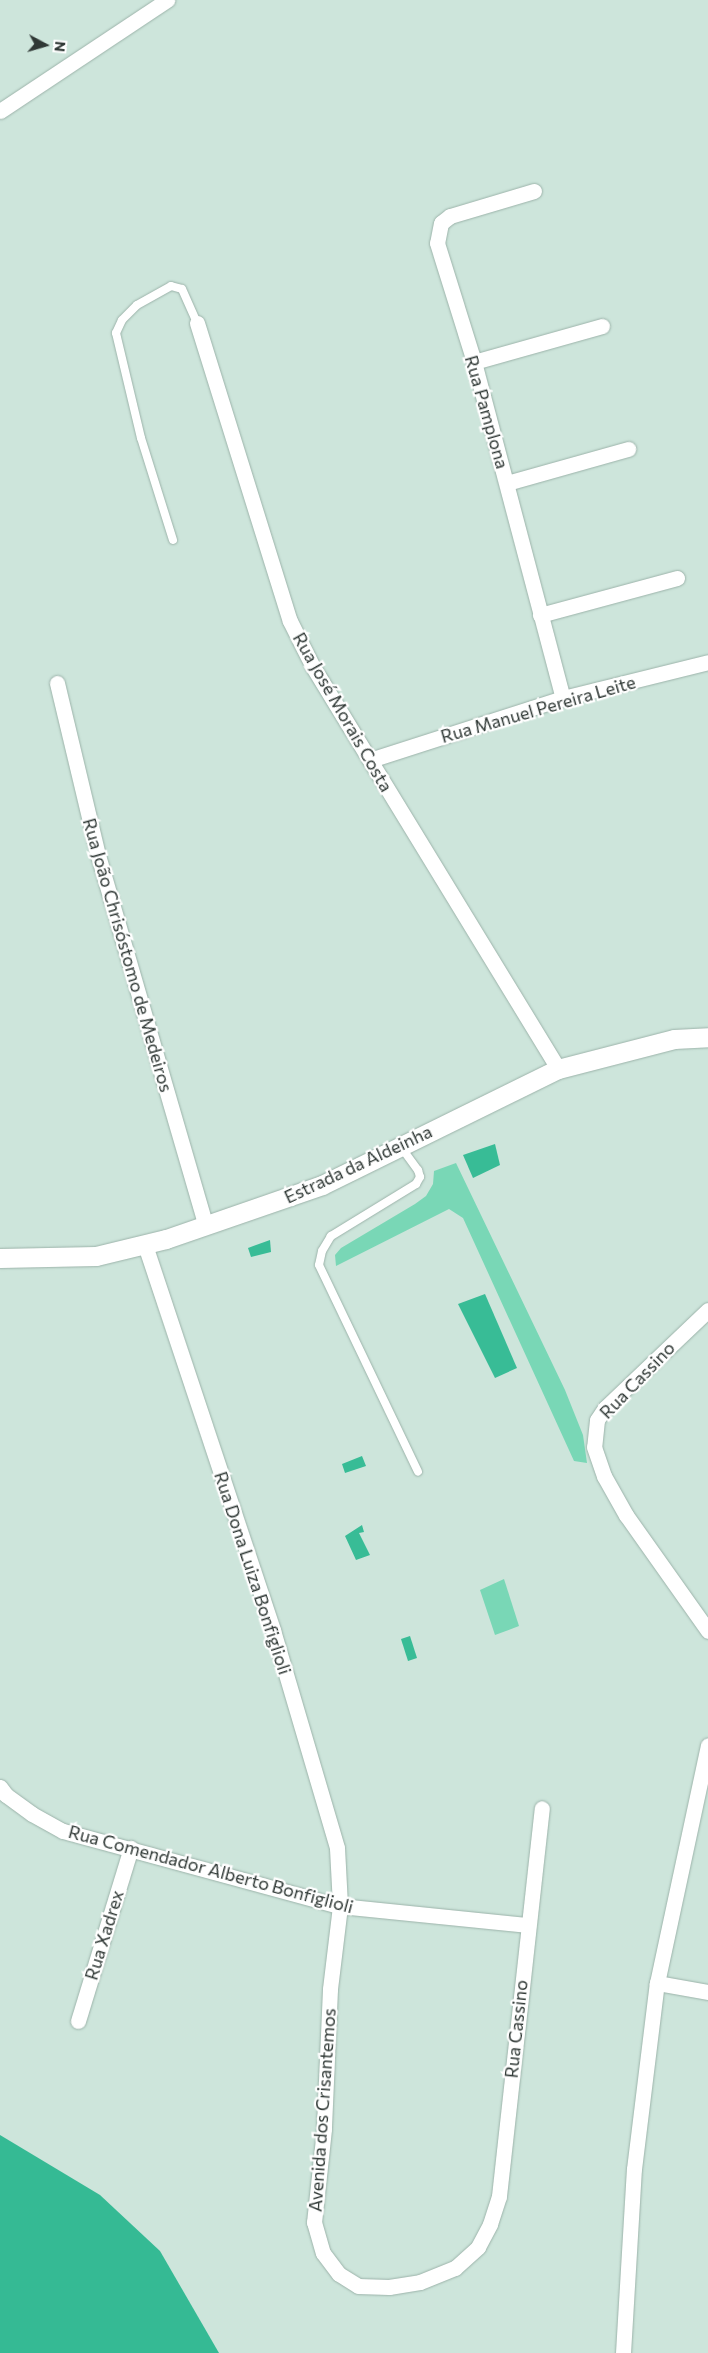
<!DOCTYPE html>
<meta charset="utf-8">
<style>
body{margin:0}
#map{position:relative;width:708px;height:2353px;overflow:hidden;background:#cde5db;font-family:Commissioner,sans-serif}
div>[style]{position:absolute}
.green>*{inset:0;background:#79d7b6}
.forest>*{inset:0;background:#35ba94}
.water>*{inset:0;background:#38bc96}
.roads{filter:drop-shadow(0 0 1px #9cb3aa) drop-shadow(0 0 1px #9cb3aa)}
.service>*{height:8px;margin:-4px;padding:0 4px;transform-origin:4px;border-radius:4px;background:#fff}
.minor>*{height:15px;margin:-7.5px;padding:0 7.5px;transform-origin:7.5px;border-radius:7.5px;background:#fff}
.tertiary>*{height:19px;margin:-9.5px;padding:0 9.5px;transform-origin:9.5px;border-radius:9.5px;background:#fff}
span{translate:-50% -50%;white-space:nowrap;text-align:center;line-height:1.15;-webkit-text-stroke:4.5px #fff;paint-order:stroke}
.street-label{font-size:18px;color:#2f3835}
.north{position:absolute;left:20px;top:20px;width:50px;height:50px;-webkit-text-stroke:4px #fff;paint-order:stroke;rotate:96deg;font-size:14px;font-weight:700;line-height:20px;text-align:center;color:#2f3835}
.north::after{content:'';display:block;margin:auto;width:18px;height:22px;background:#2f3835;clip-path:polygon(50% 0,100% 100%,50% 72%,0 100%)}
</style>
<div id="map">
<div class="green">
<i style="clip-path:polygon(456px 1163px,565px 1390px,583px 1435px,587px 1463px,574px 1461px,463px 1218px,449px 1209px,336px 1266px,335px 1255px,341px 1248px,415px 1204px,426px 1196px,433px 1184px,434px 1171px)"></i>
<i style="clip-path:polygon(504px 1579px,519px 1626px,495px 1635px,480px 1590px)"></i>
</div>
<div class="forest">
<i style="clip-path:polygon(0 2135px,100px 2195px,160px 2251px,219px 2353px,0 2353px)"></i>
</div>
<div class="water">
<i style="clip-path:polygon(495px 1144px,500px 1165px,473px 1178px,463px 1155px)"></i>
<i style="clip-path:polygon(270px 1240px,271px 1252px,251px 1257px,248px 1248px)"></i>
<i style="clip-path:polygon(485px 1294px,517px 1368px,495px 1378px,458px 1304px)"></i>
<i style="clip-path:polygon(362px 1456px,366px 1466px,345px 1473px,342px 1464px)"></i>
<i style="clip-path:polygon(362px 1525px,364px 1532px,359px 1533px,370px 1555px,356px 1560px,345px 1536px)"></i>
<i style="clip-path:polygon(410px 1636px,417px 1658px,408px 1661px,401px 1639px)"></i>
</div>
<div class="roads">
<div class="service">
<i style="left:173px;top:540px;width:107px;rotate:-107.4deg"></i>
<i style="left:141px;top:438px;width:108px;rotate:-103.4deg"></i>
<i style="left:116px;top:333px;width:14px;rotate:-65deg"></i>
<i style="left:122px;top:320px;width:21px;rotate:-45deg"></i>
<i style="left:137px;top:305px;width:39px;rotate:-29deg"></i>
<i style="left:171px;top:286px;width:11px;rotate:15deg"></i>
<i style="left:182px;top:289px;width:37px;rotate:66deg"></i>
<i style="left:401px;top:1147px;width:29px;rotate:54deg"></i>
<i style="left:418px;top:1170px;width:7px;rotate:74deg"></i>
<i style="left:420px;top:1177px;width:8px;rotate:120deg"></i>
<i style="left:416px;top:1184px;width:100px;rotate:148.5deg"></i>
<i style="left:331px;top:1236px;width:17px;rotate:121deg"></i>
<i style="left:322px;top:1251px;width:14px;rotate:102deg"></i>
<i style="left:319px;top:1265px;width:229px;rotate:64.4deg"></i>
</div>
<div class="minor">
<i style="left:0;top:111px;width:201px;rotate:-33.6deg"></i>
<i style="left:534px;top:191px;width:88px;rotate:163.4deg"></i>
<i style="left:450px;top:216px;width:11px;rotate:142deg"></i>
<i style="left:441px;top:223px;width:20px;rotate:101deg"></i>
<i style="left:437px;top:243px;width:125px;rotate:72.7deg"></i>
<i style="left:474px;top:362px;width:348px;rotate:75.2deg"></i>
<i style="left:197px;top:323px;width:312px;rotate:72.7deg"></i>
<i style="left:290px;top:621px;width:51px;rotate:63.4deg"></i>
<i style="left:313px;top:667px;width:471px;rotate:58.6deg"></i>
<i style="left:474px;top:362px;width:133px;rotate:-15.7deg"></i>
<i style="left:507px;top:483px;width:126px;rotate:-15.7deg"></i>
<i style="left:540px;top:615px;width:142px;rotate:-15.1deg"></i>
<i style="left:57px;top:683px;width:177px;rotate:76.6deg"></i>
<i style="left:98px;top:855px;width:386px;rotate:73.8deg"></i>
<i style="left:370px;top:760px;width:203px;rotate:-17.8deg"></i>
<i style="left:563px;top:698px;width:149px;rotate:-13.9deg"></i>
<i style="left:145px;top:1245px;width:406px;rotate:71.6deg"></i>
<i style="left:273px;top:1630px;width:227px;rotate:73.6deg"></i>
<i style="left:337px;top:1848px;width:58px;rotate:87deg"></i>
<i style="left:340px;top:1906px;width:84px;rotate:96.9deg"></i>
<i style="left:330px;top:1989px;width:140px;rotate:92.5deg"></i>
<i style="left:324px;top:2129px;width:94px;rotate:96.1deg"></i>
<i style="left:314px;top:2222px;width:32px;rotate:74deg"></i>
<i style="left:323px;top:2253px;width:26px;rotate:53deg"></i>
<i style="left:339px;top:2274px;width:22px;rotate:32deg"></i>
<i style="left:358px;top:2286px;width:31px;rotate:2deg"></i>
<i style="left:389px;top:2287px;width:31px;rotate:-9deg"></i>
<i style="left:420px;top:2282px;width:38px;rotate:-22deg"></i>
<i style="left:455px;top:2268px;width:31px;rotate:-42deg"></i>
<i style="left:478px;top:2247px;width:26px;rotate:-62deg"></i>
<i style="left:490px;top:2224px;width:29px;rotate:-72deg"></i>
<i style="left:499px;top:2196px;width:390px;rotate:-83.7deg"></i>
<i style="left:708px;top:1310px;width:142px;rotate:136.4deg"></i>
<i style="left:605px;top:1408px;width:14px;rotate:124deg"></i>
<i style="left:597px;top:1420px;width:27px;rotate:96deg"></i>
<i style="left:594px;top:1447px;width:31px;rotate:71deg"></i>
<i style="left:604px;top:1476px;width:45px;rotate:60.6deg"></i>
<i style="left:626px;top:1515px;width:142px;rotate:54.7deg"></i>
<i style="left:0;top:1787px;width:10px;rotate:53deg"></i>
<i style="left:6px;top:1795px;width:32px;rotate:36deg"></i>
<i style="left:32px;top:1814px;width:35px;rotate:29deg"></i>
<i style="left:63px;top:1831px;width:287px;rotate:15.2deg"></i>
<i style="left:340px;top:1906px;width:187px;rotate:5.8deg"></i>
<i style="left:657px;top:1983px;width:52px;rotate:10deg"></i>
<i style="left:78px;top:2021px;width:181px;rotate:-73deg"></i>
<i style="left:623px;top:2353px;width:184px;rotate:-86.6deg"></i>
<i style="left:634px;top:2169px;width:187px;rotate:-83deg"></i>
<i style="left:657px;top:1983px;width:243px;rotate:-77.9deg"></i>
</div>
<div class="tertiary">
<i style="left:0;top:1258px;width:96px;rotate:-1.2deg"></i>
<i style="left:96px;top:1256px;width:72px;rotate:-13.7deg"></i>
<i style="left:166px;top:1239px;width:165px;rotate:-19.1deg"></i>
<i style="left:322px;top:1185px;width:263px;rotate:-26.2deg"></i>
<i style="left:558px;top:1069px;width:120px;rotate:-14.5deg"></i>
<i style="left:674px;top:1039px;width:34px;rotate:-3deg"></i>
</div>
</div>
<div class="street-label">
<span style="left:487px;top:412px;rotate:74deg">Rua Pamplona</span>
<span style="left:538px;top:709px;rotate:-16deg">Rua Manuel Pereira Leite</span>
<span style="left:343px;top:712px;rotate:60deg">Rua José Morais Costa</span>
<span style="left:128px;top:955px;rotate:74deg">Rua João Chrisóstomo de Medeiros</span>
<span style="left:358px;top:1164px;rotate:-25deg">Estrada da Aldeinha</span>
<span style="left:637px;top:1380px;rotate:-46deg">Rua Cassino</span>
<span style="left:253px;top:1573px;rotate:72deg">Rua Dona Luiza Bonfiglioli</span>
<span style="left:211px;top:1869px;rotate:15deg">Rua Comendador Alberto Bonfiglioli</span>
<span style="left:104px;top:1935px;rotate:-73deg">Rua Xadrex</span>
<span style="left:516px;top:2029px;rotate:-84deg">Rua Cassino</span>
<span style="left:322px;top:2110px;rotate:-86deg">Avenida dos Crisantemos</span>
</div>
<div class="north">N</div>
</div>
